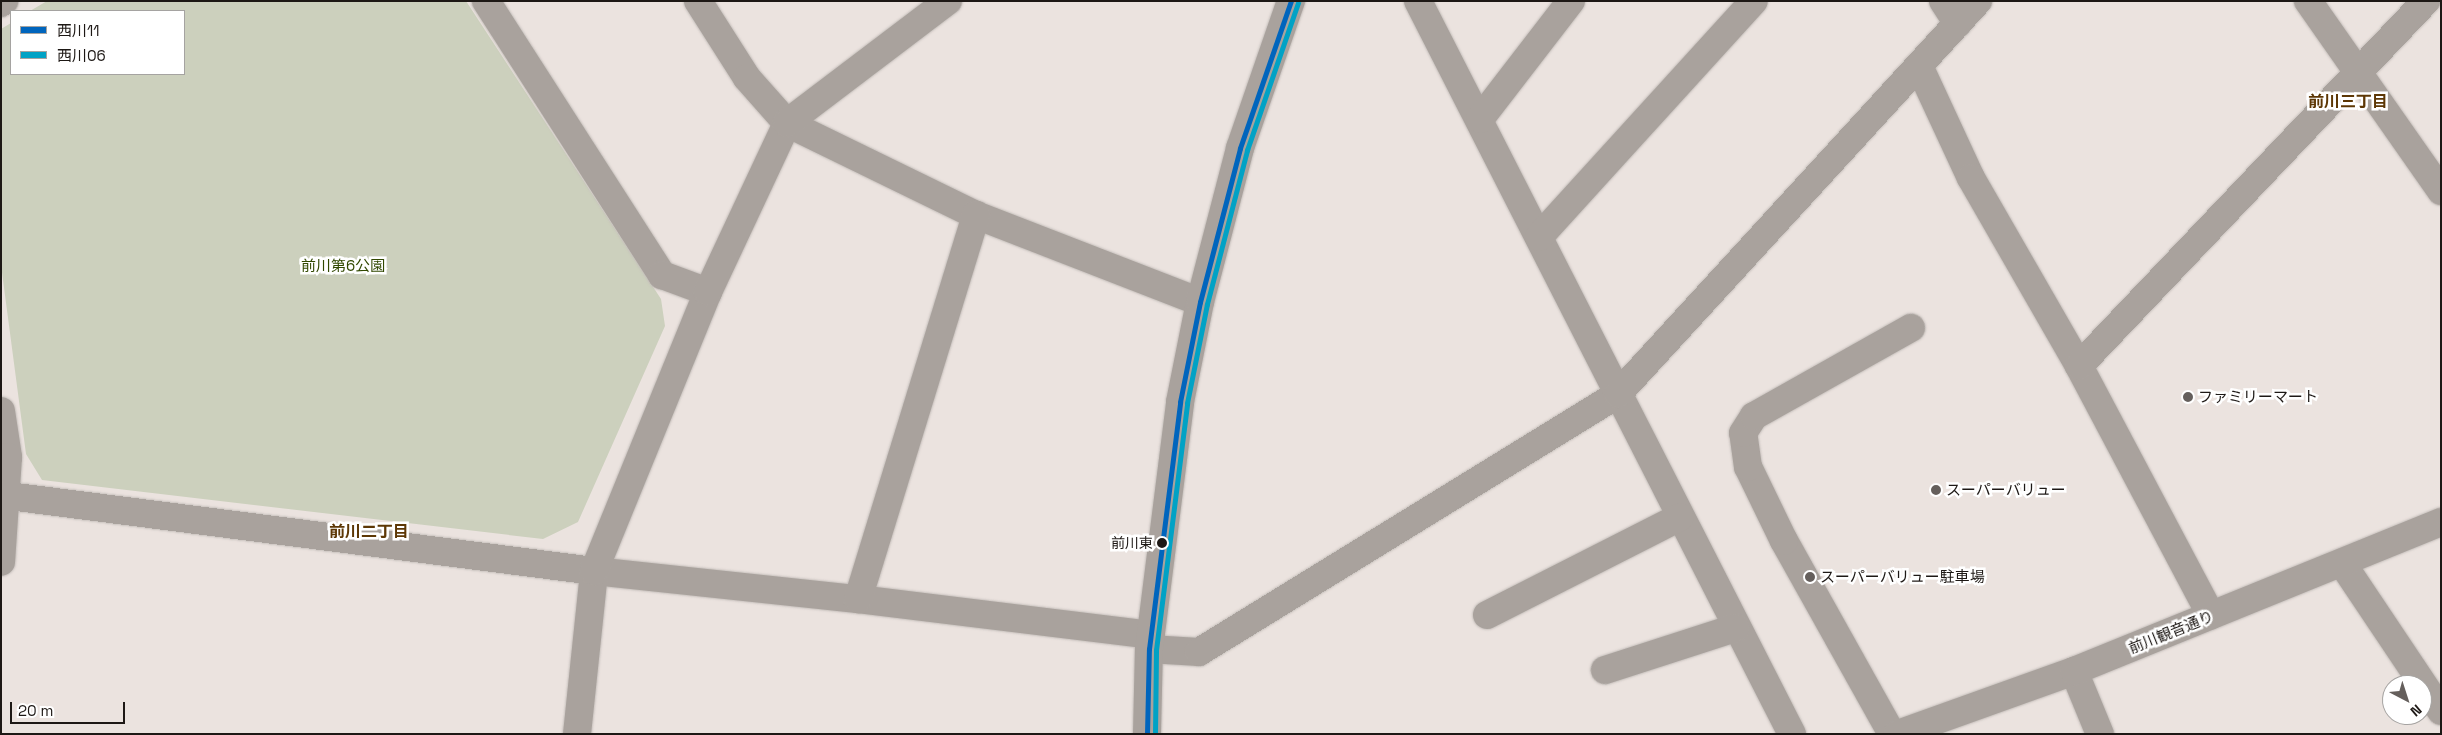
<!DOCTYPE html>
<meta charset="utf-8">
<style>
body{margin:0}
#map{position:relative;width:2442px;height:735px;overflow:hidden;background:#ebe3df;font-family:"Space Grotesk","Noto Sans JP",sans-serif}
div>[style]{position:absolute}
.green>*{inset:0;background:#ccd0bd}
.roads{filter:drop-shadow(0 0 1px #c5bfbb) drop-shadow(0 0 1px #c5bfbb)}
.minor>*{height:28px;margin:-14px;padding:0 14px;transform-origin:14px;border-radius:14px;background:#a9a29d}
.bus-1>*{height:5px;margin:-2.5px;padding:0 2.5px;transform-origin:2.5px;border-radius:2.5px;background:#0065bd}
.bus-2>*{height:5px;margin:-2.5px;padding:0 2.5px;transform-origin:2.5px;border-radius:2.5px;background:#01a2c5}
.dots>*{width:14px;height:14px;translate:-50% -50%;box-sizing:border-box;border:2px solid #fff;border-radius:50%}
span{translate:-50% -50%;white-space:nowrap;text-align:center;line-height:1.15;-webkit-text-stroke:5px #fff;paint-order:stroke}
.bus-label{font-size:14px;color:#1d1815}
.right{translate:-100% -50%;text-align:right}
.park-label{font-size:15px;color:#314800}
.poi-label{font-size:15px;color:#1d1815}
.left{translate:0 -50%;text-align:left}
.street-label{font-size:15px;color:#1d1815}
.neighbourhood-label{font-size:16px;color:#5d3705;font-weight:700}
.frame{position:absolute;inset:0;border:2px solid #1d1815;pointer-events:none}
.legend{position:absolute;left:10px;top:10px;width:175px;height:65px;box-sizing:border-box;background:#fff;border:1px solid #a5a3a1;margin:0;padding:6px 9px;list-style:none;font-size:15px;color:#1d1815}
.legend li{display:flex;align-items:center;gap:10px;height:25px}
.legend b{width:25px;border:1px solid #a5a3a1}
.north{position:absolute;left:2382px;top:675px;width:50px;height:50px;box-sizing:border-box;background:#fff;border:1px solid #a5a3a1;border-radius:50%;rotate:140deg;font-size:14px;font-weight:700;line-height:20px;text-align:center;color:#1d1815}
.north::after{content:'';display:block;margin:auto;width:18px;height:22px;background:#655f5c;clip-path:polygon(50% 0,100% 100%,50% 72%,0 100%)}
.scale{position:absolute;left:10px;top:702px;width:115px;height:22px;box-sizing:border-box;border:2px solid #1d1815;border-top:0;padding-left:6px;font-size:15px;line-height:18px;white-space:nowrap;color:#1d1815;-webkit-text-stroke:4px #fff;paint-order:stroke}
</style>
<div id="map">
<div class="green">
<i style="clip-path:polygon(47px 1px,466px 1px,661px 299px,665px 326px,578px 522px,543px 539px,42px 480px,26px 454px,1px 265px,1px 29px,11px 23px,11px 74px,184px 74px,184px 11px,30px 11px)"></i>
</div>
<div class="roads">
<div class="minor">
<i style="left:486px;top:1px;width:326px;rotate:57.3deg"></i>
<i style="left:662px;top:275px;width:49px;rotate:20.3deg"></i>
<i style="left:698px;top:1px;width:91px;rotate:57.5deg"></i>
<i style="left:747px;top:78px;width:60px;rotate:48.4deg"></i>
<i style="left:787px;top:123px;width:210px;rotate:26deg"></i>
<i style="left:976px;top:215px;width:240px;rotate:21.2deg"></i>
<i style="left:1418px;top:1px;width:823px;rotate:62.97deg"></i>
<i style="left:1943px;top:1px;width:27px;rotate:57deg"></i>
<i style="left:2308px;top:1px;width:232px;rotate:55deg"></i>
<i style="left:1px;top:3px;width:4px;rotate:-34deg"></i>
<i style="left:1919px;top:66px;width:123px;rotate:65.1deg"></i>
<i style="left:1971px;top:178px;width:217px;rotate:60.1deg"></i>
<i style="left:2079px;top:366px;width:282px;rotate:62.1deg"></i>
<i style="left:1480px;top:119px;width:149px;rotate:-52.4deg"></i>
<i style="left:1539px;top:237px;width:319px;rotate:-47.7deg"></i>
<i style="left:2079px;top:366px;width:504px;rotate:-46.45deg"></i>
<i style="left:1px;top:411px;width:47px;rotate:81.3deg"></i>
<i style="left:8px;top:457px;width:105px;rotate:93.8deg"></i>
<i style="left:1px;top:495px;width:598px;rotate:7.3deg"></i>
<i style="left:594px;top:571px;width:265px;rotate:6.1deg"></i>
<i style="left:858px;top:599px;width:295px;rotate:7deg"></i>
<i style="left:2342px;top:563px;width:178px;rotate:56.2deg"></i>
<i style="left:858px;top:599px;width:402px;rotate:-72.9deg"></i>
<i style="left:1487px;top:615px;width:216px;rotate:-26.9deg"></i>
<i style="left:1149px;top:649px;width:50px;rotate:3.4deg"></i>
<i style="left:1199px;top:652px;width:492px;rotate:-31.6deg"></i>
<i style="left:1618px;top:394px;width:533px;rotate:-47.51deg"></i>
<i style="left:1605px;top:670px;width:137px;rotate:-17.9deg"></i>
<i style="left:2074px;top:671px;width:68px;rotate:67.6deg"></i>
<i style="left:577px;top:734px;width:164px;rotate:-84deg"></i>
<i style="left:594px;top:571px;width:301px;rotate:-67.8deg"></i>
<i style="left:708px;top:292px;width:187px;rotate:-64.9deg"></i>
<i style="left:787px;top:123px;width:202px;rotate:-37.2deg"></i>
<i style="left:1147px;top:734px;width:85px;rotate:-88.7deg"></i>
<i style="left:1149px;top:649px;width:249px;rotate:-82.8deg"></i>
<i style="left:1180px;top:402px;width:102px;rotate:-78.7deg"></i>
<i style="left:1200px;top:302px;width:159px;rotate:-75.4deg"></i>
<i style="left:1240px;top:148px;width:156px;rotate:-70.9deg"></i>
<i style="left:1892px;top:734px;width:221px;rotate:-119.2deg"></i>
<i style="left:1784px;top:541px;width:82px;rotate:-115.9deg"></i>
<i style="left:1748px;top:467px;width:34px;rotate:-98deg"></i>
<i style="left:1743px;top:433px;width:20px;rotate:-57deg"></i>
<i style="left:1754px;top:416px;width:180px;rotate:-29.3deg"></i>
<i style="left:1898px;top:734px;width:187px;rotate:-19.7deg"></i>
<i style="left:2074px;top:671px;width:396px;rotate:-22.1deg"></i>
</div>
</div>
<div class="bus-1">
<i style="left:1147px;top:734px;width:85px;rotate:-88.7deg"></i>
<i style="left:1149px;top:649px;width:249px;rotate:-82.8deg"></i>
<i style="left:1180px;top:402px;width:102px;rotate:-78.7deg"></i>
<i style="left:1200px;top:302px;width:159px;rotate:-75.4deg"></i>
<i style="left:1240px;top:148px;width:156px;rotate:-70.9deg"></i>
</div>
<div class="bus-2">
<i style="left:1155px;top:734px;width:84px;rotate:-89.3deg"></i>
<i style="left:1156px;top:650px;width:249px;rotate:-82.8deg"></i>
<i style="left:1187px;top:403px;width:101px;rotate:-78.6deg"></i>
<i style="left:1207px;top:304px;width:159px;rotate:-75.4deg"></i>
<i style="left:1247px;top:150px;width:156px;rotate:-70.9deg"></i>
</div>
<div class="dots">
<i style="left:2188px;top:397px;background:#655f5c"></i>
<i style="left:1936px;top:490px;background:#655f5c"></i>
<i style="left:1162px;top:543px;background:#1d1815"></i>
<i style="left:1810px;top:577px;background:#655f5c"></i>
</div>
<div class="bus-label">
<span class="right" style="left:1153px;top:543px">前川東</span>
</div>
<div class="park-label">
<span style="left:343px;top:266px">前川第6公園</span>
</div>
<div class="poi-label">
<span class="left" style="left:2198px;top:397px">ファミリーマート</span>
<span class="left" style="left:1946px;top:490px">スーパーバリュー</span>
<span class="left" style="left:1820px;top:577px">スーパーバリュー駐車場</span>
</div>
<div class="street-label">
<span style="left:2171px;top:632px;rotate:-22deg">前川観音通り</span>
</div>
<div class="neighbourhood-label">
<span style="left:2348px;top:102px">前川三丁目</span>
<span style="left:369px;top:532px">前川二丁目</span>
</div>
<div class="frame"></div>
<ul class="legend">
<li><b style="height:6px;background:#0065bd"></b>西川11</li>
<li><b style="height:6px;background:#01a2c5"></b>西川06</li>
</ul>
<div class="north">N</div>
<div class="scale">20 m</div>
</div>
